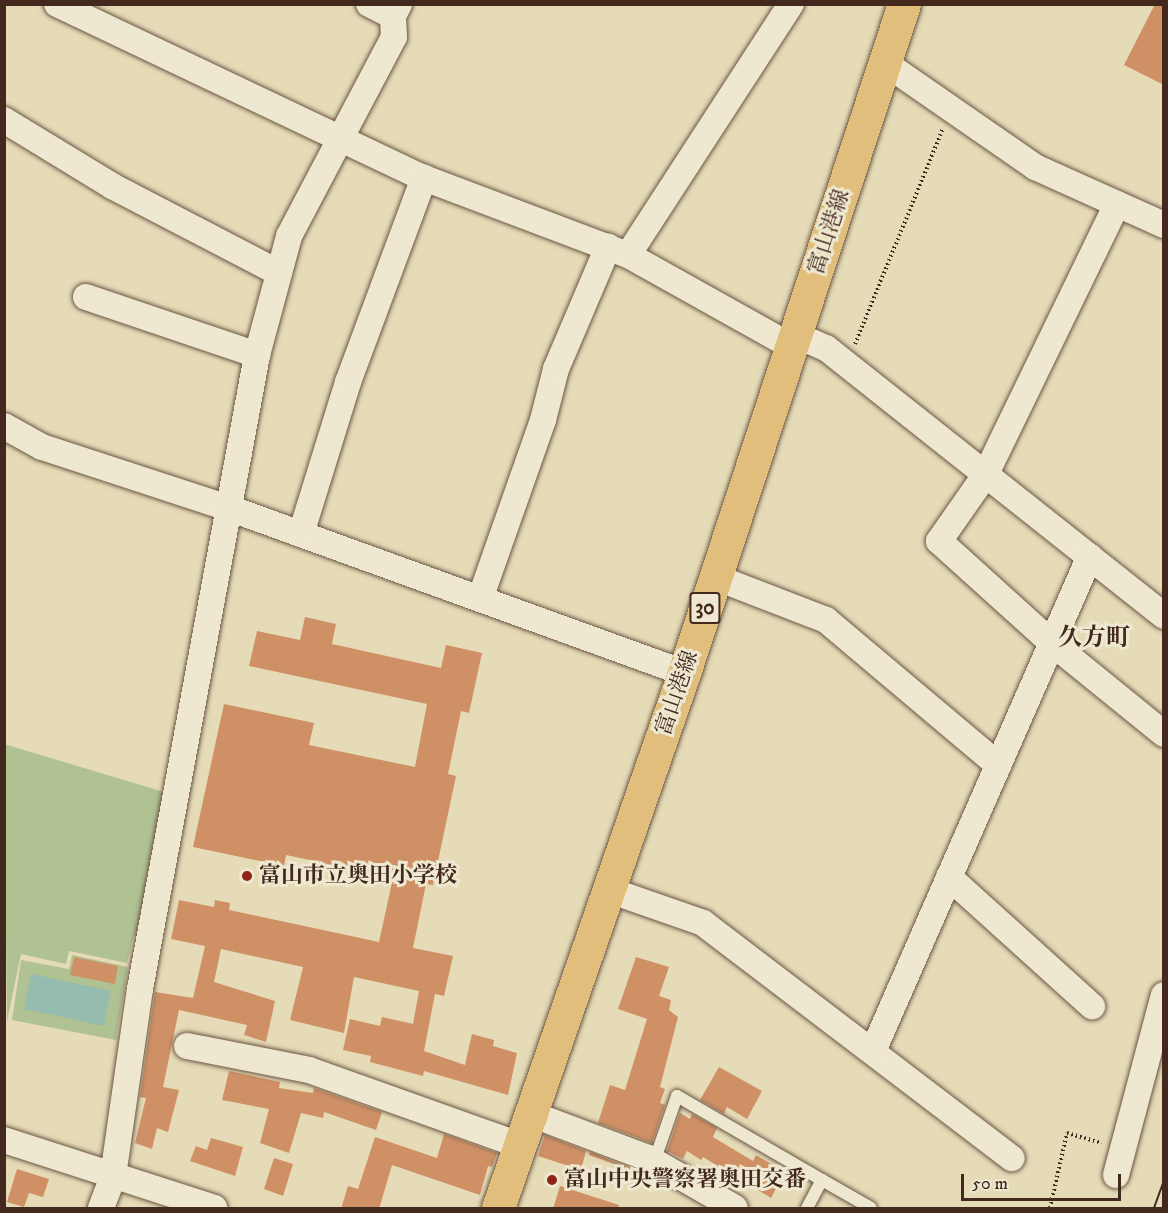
<!DOCTYPE html>
<meta charset="utf-8">
<style>
body{margin:0}
#map{position:relative;width:1168px;height:1213px;overflow:hidden;background:#e5dbb7;font-family:"IM FELL DW Pica","Noto Serif JP",serif}
div>[style]{position:absolute}
.green>*{inset:0;background:#b0c192}
.water>*{inset:0;background:#96bbaf}
.building>*{inset:0;background:#d09066}
.path>*{height:4px;margin-top:-2px;transform-origin:0;background:repeating-linear-gradient(90deg,#43281e 0 1.5px,transparent 0 4.5px)}
.roads{filter:drop-shadow(0 0 2px #6c5544) drop-shadow(0 0 2px #6c5544)}
.service>*{height:12px;margin:-6px;padding:0 6px;transform-origin:6px;border-radius:6px;background:#eee8d0}
.minor>*{height:26px;margin:-13px;padding:0 13px;transform-origin:13px;border-radius:13px;background:#eee8d0}
.primary>*{height:33px;margin:-16.5px;padding:0 16.5px;transform-origin:16.5px;border-radius:16.5px;background:#e2be7c}
.tram>*{height:1.5px;margin:-0.75px;padding:0 0.75px;transform-origin:0.75px;border-radius:0.75px;background:#43281e}
.dots>*{width:16px;height:16px;translate:-50% -50%;box-sizing:border-box;border:3px solid #eee8d0;border-radius:50%}
span{translate:-50% -50%;white-space:nowrap;text-align:center;line-height:1.15;-webkit-text-stroke:6px #eee8d0;paint-order:stroke}
.shield-label span{padding:2px 4px;background:#eee8d0;border:2px solid;border-radius:4px;-webkit-text-stroke-width:0}
.shield-label{font-size:21px;color:#43281e;font-weight:700}
.street-label{font-size:22px;color:#43281e}
.poi-label{font-size:22px;color:#43281e;font-weight:700}
.left{translate:0 -50%;text-align:left}
.neighbourhood-label{font-size:24px;color:#43281e;font-weight:700}
.frame{position:absolute;inset:0;border:6px solid #43281e;pointer-events:none}
.scale{position:absolute;left:961px;top:1174px;width:160px;height:27px;box-sizing:border-box;border:3px solid #43281e;border-top:0;padding-left:8px;font-size:18px;line-height:21px;white-space:nowrap;color:#43281e;-webkit-text-stroke:4px #eee8d0;paint-order:stroke}
</style>
<div id="map">
<div class="green">
<i style="clip-path:polygon(4px 744px,164px 792px,142px 937px,134px 935px,127px 963px,69px 951px,66px 964px,21px 954px,7px 1021px)"></i>
<i style="clip-path:polygon(72px 955px,128px 967px,116px 1040px,12px 1020px,21px 960px,69px 969px)"></i>
</div>
<div class="water">
<i style="clip-path:polygon(31px 974px,111px 991px,104px 1026px,24px 1009px)"></i>
</div>
<div class="building">
<i style="clip-path:polygon(1155px 4px,1164px 4px,1164px 85px,1124px 65px)"></i>
<i style="clip-path:polygon(305px 617px,336px 624px,332px 644px,441px 668px,446px 645px,482px 653px,469px 713px,461px 711px,448px 774px,456px 776px,433px 885px,426px 884px,413px 948px,453px 956px,444px 996px,435px 994px,424px 1051px,465px 1065px,472px 1034px,494px 1040px,493px 1046px,517px 1053px,508px 1095px,424px 1071px,423px 1076px,370px 1062px,371px 1056px,343px 1050px,350px 1019px,380px 1026px,382px 1017px,413px 1024px,419px 991px,354px 977px,344px 1033px,290px 1020px,303px 967px,221px 949px,214px 982px,275px 1001px,266px 1042px,244px 1035px,247px 1025px,179px 1010px,163px 1087px,179px 1090px,168px 1132px,157px 1128px,152px 1149px,135px 1143px,146px 1098px,140px 1097px,155px 992px,193px 998px,205px 946px,171px 939px,179px 900px,214px 907px,215px 900px,230px 903px,229px 910px,379px 942px,393px 878px,286px 855px,284px 866px,193px 847px,224px 704px,314px 723px,309px 745px,415px 767px,427px 704px,249px 666px,257px 631px,300px 640px)"></i>
<i style="clip-path:polygon(74px 957px,118px 966px,115px 984px,70px 975px)"></i>
<i style="clip-path:polygon(636px 957px,669px 967px,659px 996px,671px 1000px,669px 1010px,678px 1017px,660px 1087px,665px 1089px,660px 1103px,665px 1105px,652px 1143px,598px 1123px,610px 1085px,625px 1090px,647px 1019px,618px 1009px)"></i>
<i style="clip-path:polygon(719px 1067px,762px 1091px,747px 1119px,727px 1107px,724px 1114px,700px 1100px)"></i>
<i style="clip-path:polygon(229px 1071px,280px 1082px,279px 1088px,313px 1093px,314px 1088px,382px 1112px,376px 1130px,324px 1112px,323px 1118px,301px 1113px,289px 1153px,260px 1143px,269px 1109px,222px 1100px)"></i>
<i style="clip-path:polygon(680px 1113px,690px 1119px,692px 1114px,717px 1128px,713px 1137px,753px 1161px,756px 1155px,785px 1172px,771px 1198px,703px 1157px,701px 1160px,687px 1151px,683px 1159px,667px 1151px)"></i>
<i style="clip-path:polygon(444px 1134px,497px 1153px,492px 1167px,488px 1166px,480px 1195px,392px 1165px,379px 1209px,341px 1209px,348px 1186px,358px 1189px,375px 1137px,437px 1158px)"></i>
<i style="clip-path:polygon(545px 1135px,586px 1151px,581px 1170px,538px 1156px)"></i>
<i style="clip-path:polygon(211px 1138px,243px 1147px,235px 1176px,190px 1161px,196px 1146px,207px 1150px)"></i>
<i style="clip-path:polygon(590px 1152px,628px 1167px,628px 1169px,589px 1155px)"></i>
<i style="clip-path:polygon(274px 1158px,293px 1164px,283px 1196px,264px 1189px)"></i>
<i style="clip-path:polygon(17px 1169px,49px 1179px,43px 1197px,29px 1193px,24px 1207px,7px 1202px)"></i>
<i style="clip-path:polygon(560px 1186px,619px 1205px,618px 1209px,553px 1209px)"></i>
</div>
<div class="path">
<i style="left:855px;top:344px;width:233px;rotate:-67.8deg"></i>
<i style="left:1050px;top:1208px;width:77px;rotate:-77.2deg"></i>
<i style="left:1067px;top:1133px;width:36px;rotate:16deg"></i>
</div>
<div class="roads">
<div class="service">
<i style="left:654px;top:1162px;width:70px;rotate:-70.8deg"></i>
<i style="left:677px;top:1096px;width:168px;rotate:30.1deg"></i>
<i style="left:807px;top:1208px;width:32px;rotate:-62deg"></i>
<i style="left:822px;top:1180px;width:56px;rotate:29.7deg"></i>
</div>
<div class="minor">
<i style="left:57px;top:4px;width:406px;rotate:25.4deg"></i>
<i style="left:424px;top:178px;width:218px;rotate:20.7deg"></i>
<i style="left:628px;top:255px;width:187px;rotate:29.2deg"></i>
<i style="left:369px;top:4px;width:27px;rotate:27deg"></i>
<i style="left:885px;top:63px;width:183px;rotate:34.7deg"></i>
<i style="left:1035px;top:167px;width:141px;rotate:24.2deg"></i>
<i style="left:4px;top:120px;width:127px;rotate:31.4deg"></i>
<i style="left:112px;top:186px;width:188px;rotate:27.5deg"></i>
<i style="left:1117px;top:204px;width:300px;rotate:115.9deg"></i>
<i style="left:986px;top:474px;width:82px;rotate:125deg"></i>
<i style="left:939px;top:541px;width:152px;rotate:42.1deg"></i>
<i style="left:1052px;top:643px;width:144px;rotate:39.1deg"></i>
<i style="left:628px;top:255px;width:299px;rotate:-57deg"></i>
<i style="left:86px;top:297px;width:181px;rotate:18.7deg"></i>
<i style="left:794px;top:334px;width:35px;rotate:24deg"></i>
<i style="left:826px;top:348px;width:431px;rotate:38.4deg"></i>
<i style="left:4px;top:426px;width:43px;rotate:28.9deg"></i>
<i style="left:42px;top:447px;width:194px;rotate:18.1deg"></i>
<i style="left:226px;top:507px;width:487px;rotate:19.9deg"></i>
<i style="left:301px;top:534px;width:159px;rotate:-72.8deg"></i>
<i style="left:348px;top:382px;width:218px;rotate:-69.6deg"></i>
<i style="left:715px;top:577px;width:119px;rotate:21.2deg"></i>
<i style="left:826px;top:620px;width:225px;rotate:40.1deg"></i>
<i style="left:480px;top:599px;width:190px;rotate:-70.6deg"></i>
<i style="left:543px;top:420px;width:53px;rotate:-75.7deg"></i>
<i style="left:556px;top:369px;width:133px;rotate:-66.9deg"></i>
<i style="left:949px;top:877px;width:193px;rotate:42.1deg"></i>
<i style="left:609px;top:890px;width:100px;rotate:19.3deg"></i>
<i style="left:703px;top:923px;width:388px;rotate:37.3deg"></i>
<i style="left:187px;top:1046px;width:124px;rotate:11.1deg"></i>
<i style="left:309px;top:1070px;width:224px;rotate:19.6deg"></i>
<i style="left:873px;top:1051px;width:540px;rotate:-66.33deg"></i>
<i style="left:531px;top:1114px;width:125px;rotate:20.6deg"></i>
<i style="left:648px;top:1158px;width:100px;rotate:29.9deg"></i>
<i style="left:4px;top:1140px;width:221px;rotate:17.9deg"></i>
<i style="left:1116px;top:1175px;width:186px;rotate:-75.1deg"></i>
<i style="left:101px;top:1208px;width:34px;rotate:-69deg"></i>
<i style="left:113px;top:1176px;width:189px;rotate:-81.8deg"></i>
<i style="left:140px;top:989px;width:645px;rotate:-79.54deg"></i>
<i style="left:257px;top:355px;width:123px;rotate:-74.9deg"></i>
<i style="left:289px;top:236px;width:225px;rotate:-62.2deg"></i>
<i style="left:394px;top:37px;width:21px;rotate:-93deg"></i>
<i style="left:393px;top:16px;width:13px;rotate:-63deg"></i>
</div>
<div class="primary">
<i style="left:498px;top:1208px;width:566px;rotate:-70.83deg"></i>
<i style="left:684px;top:673px;width:704px;rotate:-71.8deg"></i>
</div>
</div>
<div class="tram">
<i style="left:1154px;top:1208px;width:30px;rotate:-70deg"></i>
</div>
<div class="dots">
<i style="left:247px;top:876px;background:#8f2418"></i>
<i style="left:552px;top:1180px;background:#8f2418"></i>
</div>
<div class="shield-label">
<span style="left:705px;top:608px">30</span>
</div>
<div class="street-label">
<span style="left:829px;top:232px;rotate:-72deg">富山港線</span>
<span style="left:677px;top:693px;rotate:-71deg">富山港線</span>
</div>
<div class="poi-label">
<span class="left" style="left:259px;top:876px">富山市立奥田小学校</span>
<span class="left" style="left:564px;top:1180px">富山中央警察署奥田交番</span>
</div>
<div class="neighbourhood-label">
<span style="left:1094px;top:639px">久方町</span>
</div>
<div class="frame"></div>
<div class="scale">50 m</div>
</div>
